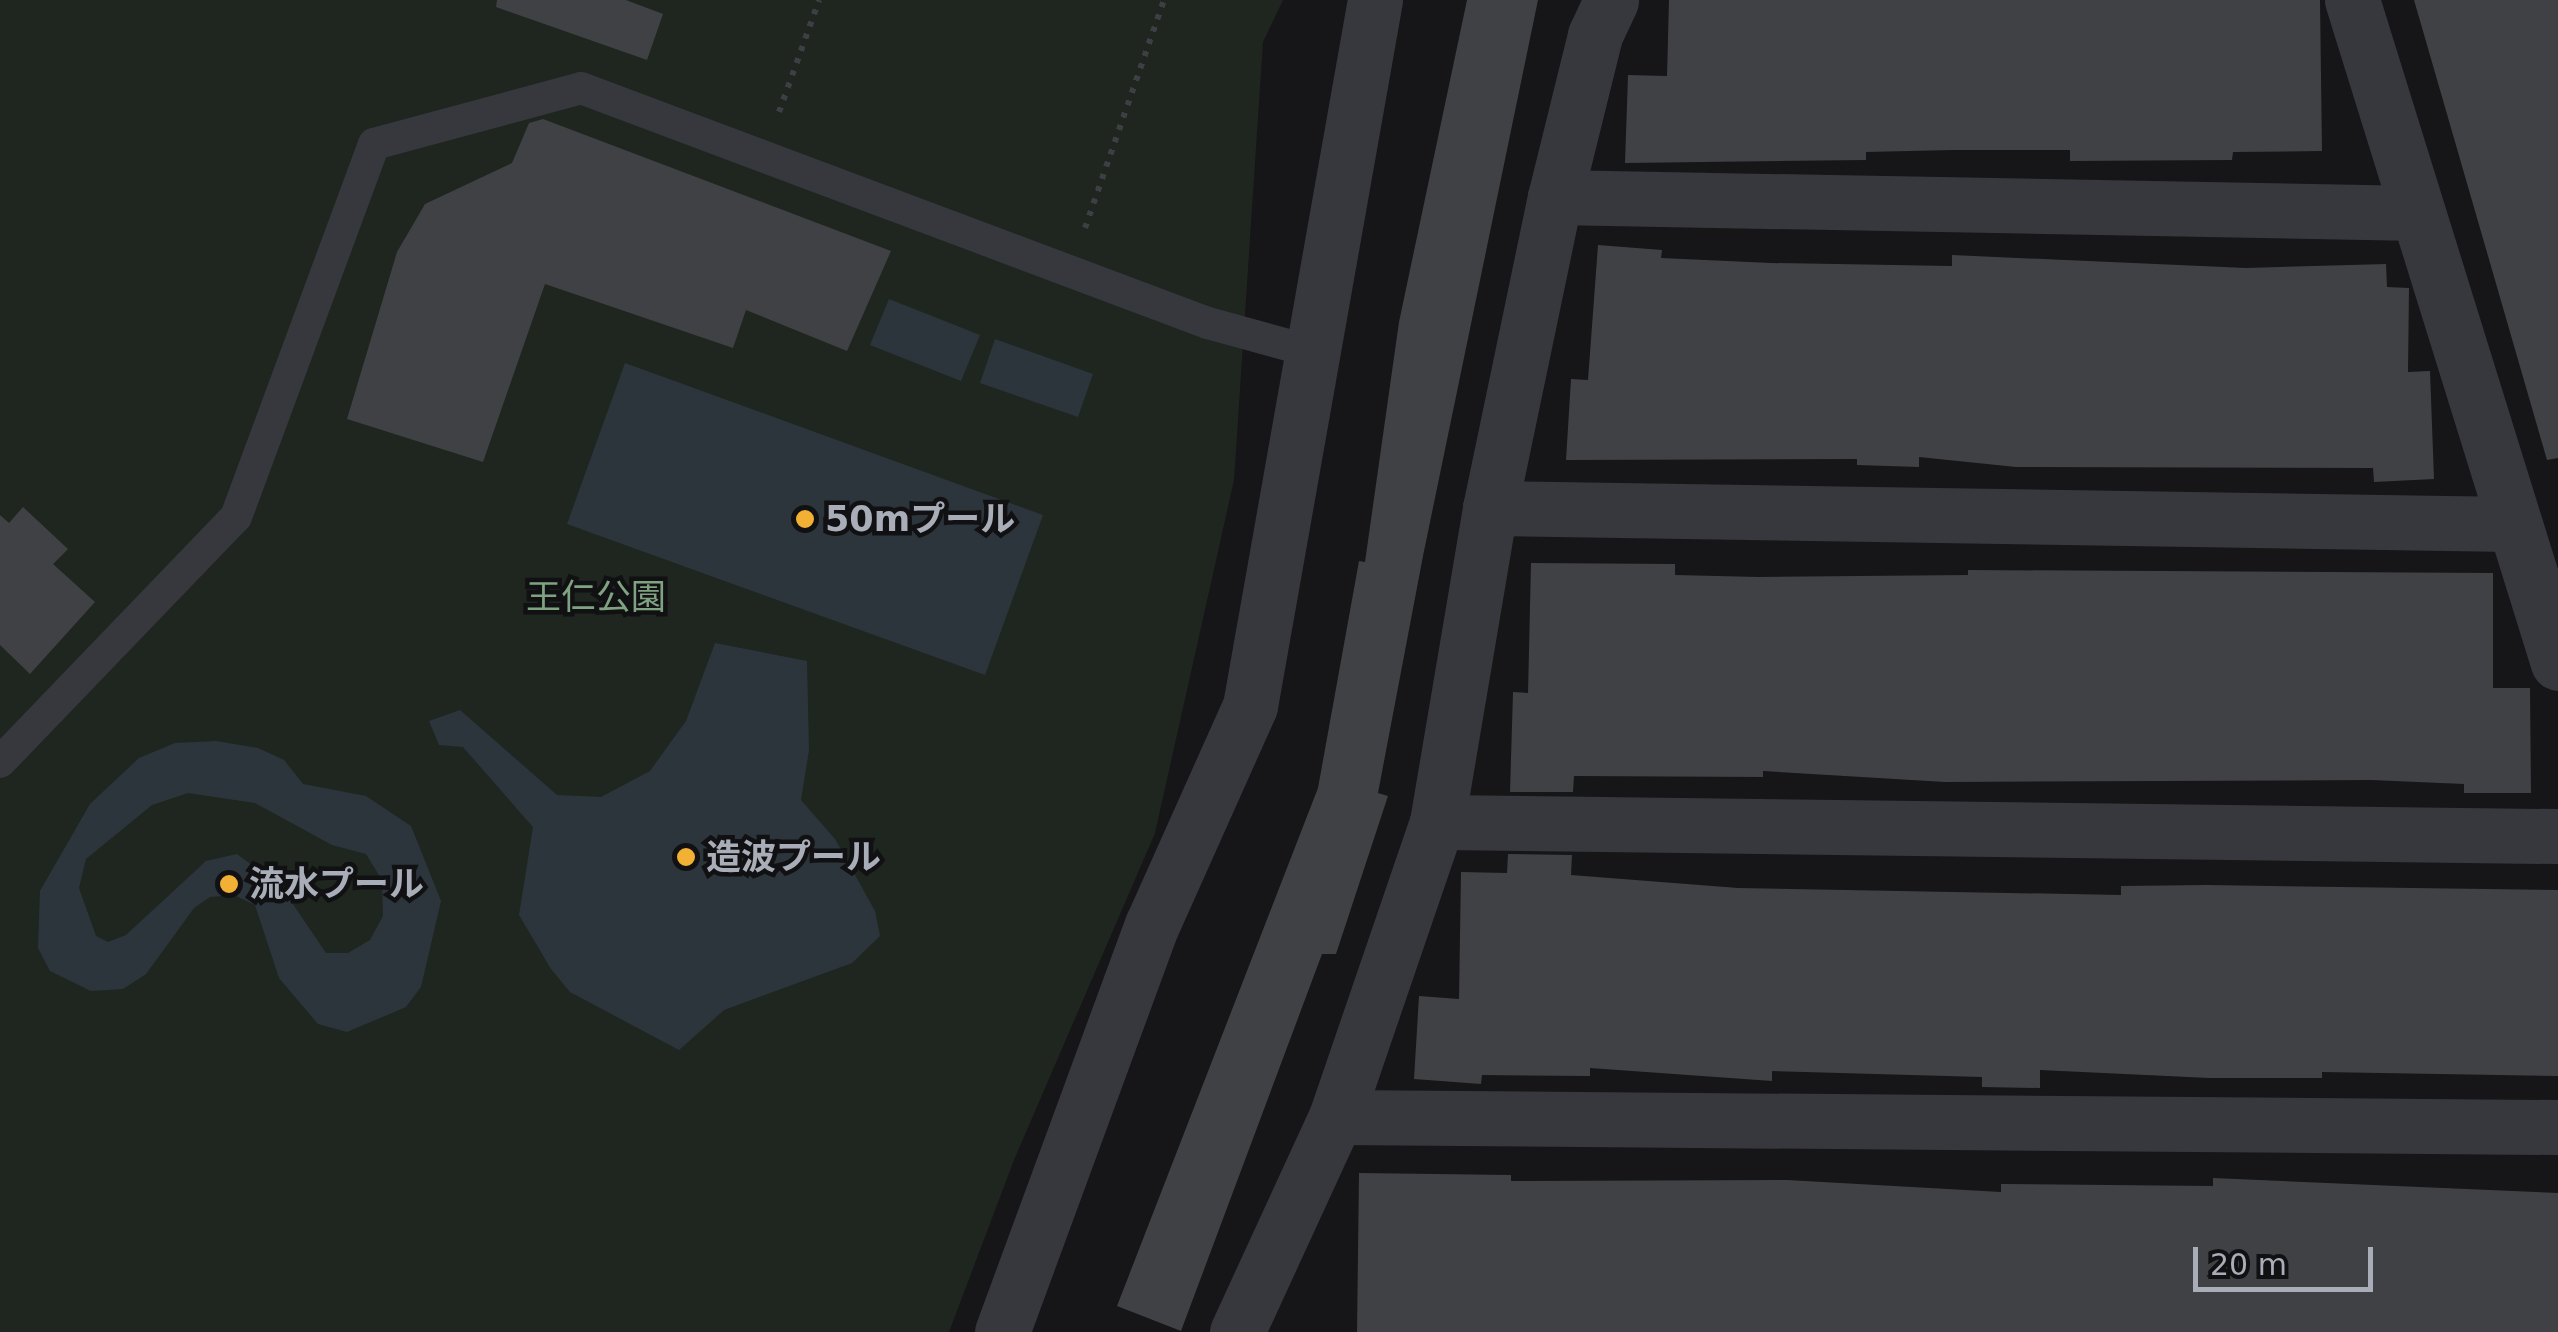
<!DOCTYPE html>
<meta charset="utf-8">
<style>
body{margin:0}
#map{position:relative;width:2558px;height:1332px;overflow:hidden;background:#161618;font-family:"DejaVu Sans","Noto Sans JP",sans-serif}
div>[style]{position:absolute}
.green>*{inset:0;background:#1e261f}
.water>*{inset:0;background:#2c353c}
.building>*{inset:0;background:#404145}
.path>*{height:6px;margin-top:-3px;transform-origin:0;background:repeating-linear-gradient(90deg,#3d3f44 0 5px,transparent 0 13px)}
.service>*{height:32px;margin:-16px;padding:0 16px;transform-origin:16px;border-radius:16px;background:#37383d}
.minor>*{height:55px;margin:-27.5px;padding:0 27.5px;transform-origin:27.5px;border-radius:27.5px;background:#37383d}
.tertiary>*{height:55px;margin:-27.5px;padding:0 27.5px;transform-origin:27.5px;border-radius:27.5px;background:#37383d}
.dots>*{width:28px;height:28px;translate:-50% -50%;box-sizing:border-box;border:5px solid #111113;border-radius:50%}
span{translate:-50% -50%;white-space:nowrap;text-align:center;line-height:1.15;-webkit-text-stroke:9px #111113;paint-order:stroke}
.poi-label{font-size:35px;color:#a8adb8;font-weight:700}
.left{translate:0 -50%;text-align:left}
.park-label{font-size:35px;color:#7fa381}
.scale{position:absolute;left:2193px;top:1247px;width:180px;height:45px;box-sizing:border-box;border:5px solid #a8adb8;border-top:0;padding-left:12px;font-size:30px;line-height:35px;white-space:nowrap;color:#a8adb8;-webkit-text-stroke:8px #111113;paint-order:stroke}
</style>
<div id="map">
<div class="green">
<i style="clip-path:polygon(0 0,1283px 0,1263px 42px,1234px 480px,1155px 833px,1014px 1160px,949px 1332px,0 1332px)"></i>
</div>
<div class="water">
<i style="clip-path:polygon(889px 299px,980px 335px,961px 381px,870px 345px)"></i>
<i style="clip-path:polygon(995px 339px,1093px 374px,1078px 417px,980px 383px)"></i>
<i style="clip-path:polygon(625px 363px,1043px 515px,985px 675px,567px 524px)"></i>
<i style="clip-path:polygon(715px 643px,807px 661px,809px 750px,801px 800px,835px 839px,875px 911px,880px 936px,852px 963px,724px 1010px,679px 1050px,570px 992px,551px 969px,519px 915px,533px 827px,463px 747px,439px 745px,429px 721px,460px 710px,557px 795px,601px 797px,650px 771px,686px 721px)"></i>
<i style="clip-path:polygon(evenodd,216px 741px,258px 748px,284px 760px,303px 784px,366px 796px,411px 826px,441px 901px,421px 987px,406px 1007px,347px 1032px,318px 1024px,279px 978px,255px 905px,234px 895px,210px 897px,194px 908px,146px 974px,123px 989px,91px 991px,50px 971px,38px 948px,40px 891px,90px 804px,139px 758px,175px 743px,216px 741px,188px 793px,255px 803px,332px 845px,366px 854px,382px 880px,383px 916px,370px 940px,348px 953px,326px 953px,282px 888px,237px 854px,206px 861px,126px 935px,108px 942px,96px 936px,79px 888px,86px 859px,152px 805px,188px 793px)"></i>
</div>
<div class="building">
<i style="clip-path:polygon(497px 0,626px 0,663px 14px,647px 60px,496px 7px)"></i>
<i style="clip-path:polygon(1467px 0,1538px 0,1423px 556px,1378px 793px,1388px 796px,1336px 954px,1322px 954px,1181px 1331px,1117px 1306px,1318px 788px,1359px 561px,1365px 562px,1399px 322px)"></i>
<i style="clip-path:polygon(1669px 0,2320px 0,2322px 151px,2233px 152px,2232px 160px,2070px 161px,2070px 150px,1953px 150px,1866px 152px,1866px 160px,1625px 163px,1628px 75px,1667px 76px)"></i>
<i style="clip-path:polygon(2414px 0,2558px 0,2558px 458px,2547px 460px)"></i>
<i style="clip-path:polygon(543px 119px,891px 251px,847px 351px,746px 310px,733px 348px,545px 284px,483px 462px,347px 419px,397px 252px,425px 204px,512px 163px,529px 123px)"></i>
<i style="clip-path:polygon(1598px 245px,1662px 250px,1661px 258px,1771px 263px,1952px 266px,1952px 255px,2246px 268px,2386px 264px,2387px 287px,2409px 288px,2408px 372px,2430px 371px,2434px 479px,2374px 482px,2373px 468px,2016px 467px,1919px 457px,1919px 467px,1857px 465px,1857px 459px,1566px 460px,1571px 379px,1588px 380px)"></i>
<i style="clip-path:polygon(23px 507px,68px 549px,53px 564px,95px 602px,30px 674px,0 645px,0 515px,9px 523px)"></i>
<i style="clip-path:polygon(1531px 563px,1675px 564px,1675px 575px,1759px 577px,1968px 575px,1968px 570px,2493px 573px,2493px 688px,2530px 688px,2531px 793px,2464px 793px,2464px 784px,2371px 780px,1945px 782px,1763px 771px,1763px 777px,1574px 776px,1573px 792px,1510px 792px,1513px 692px,1528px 693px)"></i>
<i style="clip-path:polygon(1508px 854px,1572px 855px,1571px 875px,1738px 888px,2121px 895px,2121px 886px,2207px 885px,2558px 890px,2558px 1076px,2322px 1072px,2322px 1078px,2209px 1078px,2040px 1070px,2040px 1088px,1982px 1087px,1982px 1077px,1772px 1071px,1772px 1081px,1590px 1068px,1590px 1076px,1482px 1075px,1481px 1084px,1414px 1079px,1419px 996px,1459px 999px,1461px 872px,1507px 873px)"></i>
<i style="clip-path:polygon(1359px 1173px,1511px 1175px,1511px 1181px,1787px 1180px,2001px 1192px,2001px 1184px,2213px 1186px,2213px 1178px,2558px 1193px,2558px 1332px,1357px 1332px)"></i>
</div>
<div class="path">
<i style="left:779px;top:112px;width:119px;rotate:-70.3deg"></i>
<i style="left:1085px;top:228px;width:241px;rotate:-70.9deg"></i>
</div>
<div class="service">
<i style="left:0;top:762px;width:340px;rotate:-46.1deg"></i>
<i style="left:236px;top:517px;width:398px;rotate:-69.7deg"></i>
<i style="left:374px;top:144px;width:214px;rotate:-15.1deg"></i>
<i style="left:581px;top:88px;width:670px;rotate:20.55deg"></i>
<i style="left:1208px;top:323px;width:109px;rotate:15.4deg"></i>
</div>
<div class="minor">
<i style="left:2352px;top:0;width:694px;rotate:72.74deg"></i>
<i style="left:1555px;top:197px;width:863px;rotate:1.06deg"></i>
<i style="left:1490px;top:508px;width:1021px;rotate:0.9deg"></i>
<i style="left:1437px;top:822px;width:1121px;rotate:0.72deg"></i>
<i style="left:1336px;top:1117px;width:1222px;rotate:0.47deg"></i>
<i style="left:1237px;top:1332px;width:237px;rotate:-65.3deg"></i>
<i style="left:1336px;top:1117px;width:312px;rotate:-71.1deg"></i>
<i style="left:1437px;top:822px;width:318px;rotate:-80.4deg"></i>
<i style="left:1490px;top:508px;width:318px;rotate:-78.2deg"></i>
<i style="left:1555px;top:197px;width:167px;rotate:-76.1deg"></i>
<i style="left:1595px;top:35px;width:38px;rotate:-65deg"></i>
</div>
<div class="tertiary">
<i style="left:1002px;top:1332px;width:434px;rotate:-69.8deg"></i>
<i style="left:1152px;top:925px;width:240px;rotate:-65.9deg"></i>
<i style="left:1250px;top:706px;width:717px;rotate:-79.96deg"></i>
</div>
<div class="dots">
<i style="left:805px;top:519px;background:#f2b134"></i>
<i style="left:686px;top:857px;background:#f2b134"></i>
<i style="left:229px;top:884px;background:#f2b134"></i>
</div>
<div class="poi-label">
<span class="left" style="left:825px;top:519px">50mプール</span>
<span class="left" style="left:706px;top:857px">造波プール</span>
<span class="left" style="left:249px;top:884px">流水プール</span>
</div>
<div class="park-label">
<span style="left:596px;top:597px">王仁公園</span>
</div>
<div class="scale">20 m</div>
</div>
